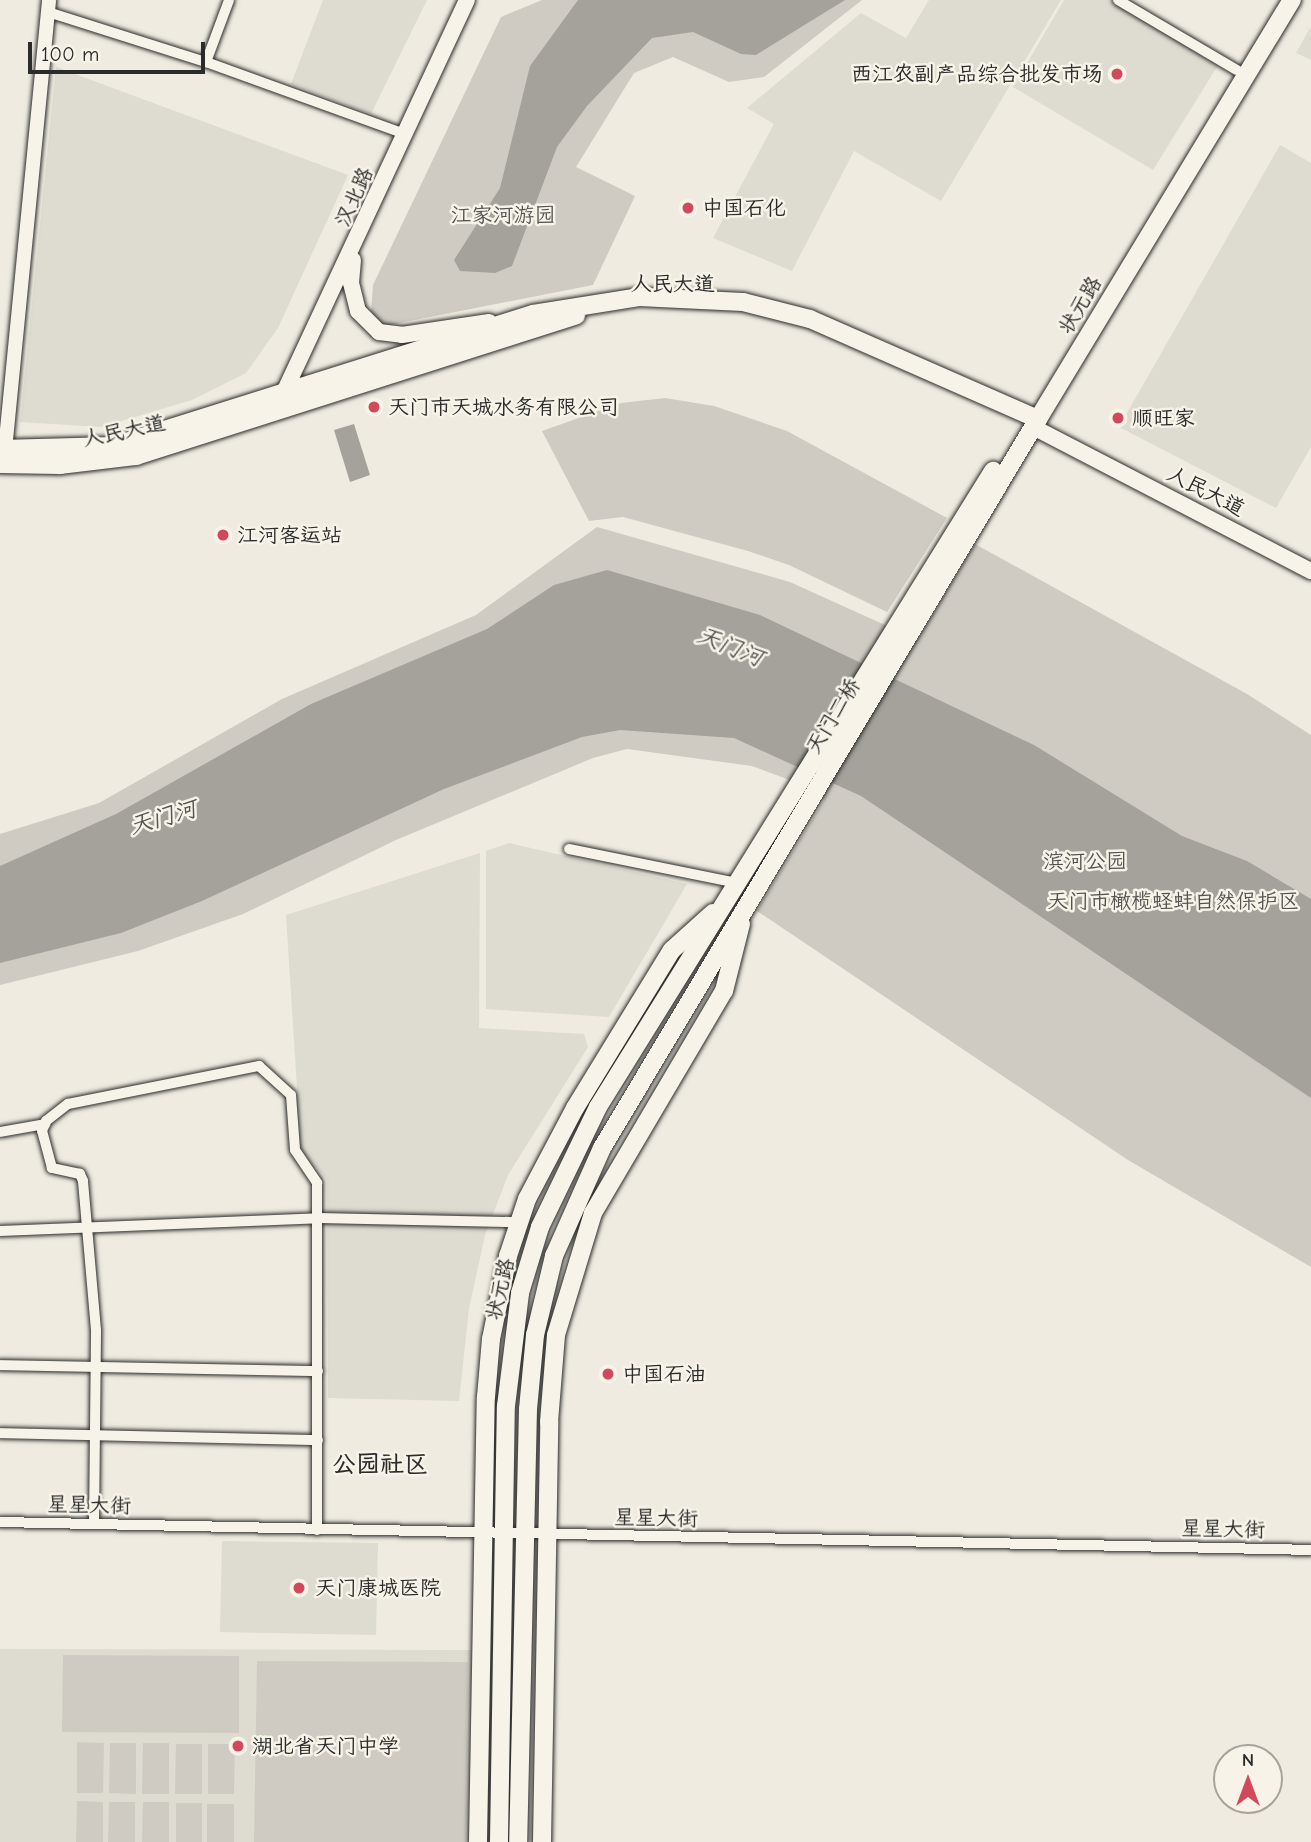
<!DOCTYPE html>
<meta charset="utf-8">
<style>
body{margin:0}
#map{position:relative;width:1311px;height:1842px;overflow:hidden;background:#efebe0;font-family:"Comic Neue","LXGW WenKai TC",sans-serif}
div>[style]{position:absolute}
.built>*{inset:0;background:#dedbd1}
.green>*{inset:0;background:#cfcbc2}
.water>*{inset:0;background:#a4a29a}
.roads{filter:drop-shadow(0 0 2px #2b2b2b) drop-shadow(0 0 2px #2b2b2b)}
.minor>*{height:10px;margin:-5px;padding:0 5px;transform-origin:5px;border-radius:5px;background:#f7f3e8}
.tertiary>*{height:14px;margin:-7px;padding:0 7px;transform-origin:7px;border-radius:7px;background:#f7f3e8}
.secondary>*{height:16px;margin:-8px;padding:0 8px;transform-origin:8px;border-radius:8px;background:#f7f3e8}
.primary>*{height:18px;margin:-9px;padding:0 9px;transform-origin:9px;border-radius:9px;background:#f7f3e8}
.trunk>*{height:18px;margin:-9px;padding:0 9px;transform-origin:9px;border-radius:9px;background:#f7f3e8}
.dots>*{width:19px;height:19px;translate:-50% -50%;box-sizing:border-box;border:4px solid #f7f3e8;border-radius:50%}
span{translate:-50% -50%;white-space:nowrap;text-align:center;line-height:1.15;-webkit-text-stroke:5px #f7f3e8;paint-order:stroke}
.poi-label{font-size:21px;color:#2b2b2b}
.right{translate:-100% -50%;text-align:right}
.left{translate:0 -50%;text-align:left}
.street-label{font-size:21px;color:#2b2b2b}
.park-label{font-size:21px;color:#545351}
.water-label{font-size:23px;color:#555552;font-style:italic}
.quarter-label{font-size:24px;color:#2b2b2b;font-weight:700}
.north{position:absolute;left:1213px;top:1744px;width:70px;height:70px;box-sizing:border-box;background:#f7f3e8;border:2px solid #a5a39c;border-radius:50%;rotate:0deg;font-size:19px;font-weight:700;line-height:28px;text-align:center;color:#2b2b2b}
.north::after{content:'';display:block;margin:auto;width:24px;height:32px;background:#d1495b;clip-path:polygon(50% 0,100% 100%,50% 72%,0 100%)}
.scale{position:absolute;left:28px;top:42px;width:177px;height:32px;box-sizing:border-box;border:4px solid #2b2b2b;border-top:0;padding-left:9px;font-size:21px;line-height:24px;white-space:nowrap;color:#2b2b2b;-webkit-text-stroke:5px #f7f3e8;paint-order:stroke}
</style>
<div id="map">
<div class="built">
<i style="clip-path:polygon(323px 0,427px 0,371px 114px,291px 84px)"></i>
<i style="clip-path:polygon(929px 0,1061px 0,941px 201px,854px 151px,792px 271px,713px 238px,774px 124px,747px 108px,861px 13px,906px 38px)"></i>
<i style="clip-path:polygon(1064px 0,1115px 0,1220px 62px,1153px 170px,1013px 87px)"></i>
<i style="clip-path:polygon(1311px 26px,1311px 60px,1296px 53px)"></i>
<i style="clip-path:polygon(56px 67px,348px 175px,278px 328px,246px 373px,192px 400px,101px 427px,20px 422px)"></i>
<i style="clip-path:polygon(1280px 145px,1311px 163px,1311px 447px,1276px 508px,1119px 427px)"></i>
<i style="clip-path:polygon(509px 843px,687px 884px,609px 1017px,486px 1009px,486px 851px)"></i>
<i style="clip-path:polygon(480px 853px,479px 1028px,584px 1034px,588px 1047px,508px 1175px,485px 1235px,469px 1309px,459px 1401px,328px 1398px,327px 1179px,301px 1151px,286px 915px)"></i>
<i style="clip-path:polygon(222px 1541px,378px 1543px,376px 1635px,220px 1632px)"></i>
<i style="clip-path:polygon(0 1649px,476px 1650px,474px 1842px,0 1842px)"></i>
</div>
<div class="green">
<i style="clip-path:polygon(542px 0,862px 0,764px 77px,729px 82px,673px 57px,634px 73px,576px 167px,635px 196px,593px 285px,384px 326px,371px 312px,373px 285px,501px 17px)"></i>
<i style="clip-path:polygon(665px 398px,714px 406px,787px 431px,947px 518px,887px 612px,789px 565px,748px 551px,623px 517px,589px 521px,542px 431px,621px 403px)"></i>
<i style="clip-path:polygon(597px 527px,790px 582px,918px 640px,975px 544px,1247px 694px,1311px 735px,1311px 1267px,1128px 1160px,757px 911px,824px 800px,787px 779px,752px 766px,627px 749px,593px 758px,396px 840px,243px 914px,138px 951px,0 985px,0 834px,99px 803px,282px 699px,476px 615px)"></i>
<i style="clip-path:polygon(63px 1655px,239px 1656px,239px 1733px,62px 1732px)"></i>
<i style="clip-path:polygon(257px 1661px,468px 1662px,466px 1842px,254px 1842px)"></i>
<i style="clip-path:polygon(77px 1742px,104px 1743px,103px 1793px,77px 1793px)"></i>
<i style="clip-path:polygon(110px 1743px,136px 1743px,136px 1794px,109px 1793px)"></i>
<i style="clip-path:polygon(143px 1743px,169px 1743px,169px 1794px,142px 1794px)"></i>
<i style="clip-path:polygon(176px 1744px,202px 1744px,202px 1794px,175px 1794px)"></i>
<i style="clip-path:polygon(208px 1744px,235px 1744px,234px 1794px,208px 1794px)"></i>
<i style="clip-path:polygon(77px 1801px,103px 1802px,103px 1842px,76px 1842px)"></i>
<i style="clip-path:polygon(109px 1802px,135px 1802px,135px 1842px,108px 1842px)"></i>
<i style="clip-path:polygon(143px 1802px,169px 1802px,169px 1842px,142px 1842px)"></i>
<i style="clip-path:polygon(176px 1803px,202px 1803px,202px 1842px,176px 1842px)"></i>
<i style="clip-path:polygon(207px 1804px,234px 1804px,234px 1842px,207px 1842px)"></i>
</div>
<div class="water">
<i style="clip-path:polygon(578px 0,845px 0,756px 55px,741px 54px,693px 32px,652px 38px,587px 106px,557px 147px,512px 266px,495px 273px,460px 271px,454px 260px,500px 188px,530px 66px)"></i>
<i style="clip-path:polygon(354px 424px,370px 475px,350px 482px,334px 430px)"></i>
<i style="clip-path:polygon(607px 570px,760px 615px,1034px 745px,1182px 836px,1247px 861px,1311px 899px,1311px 1098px,861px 796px,734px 738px,620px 730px,582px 737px,444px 789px,202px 901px,121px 933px,0 963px,0 866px,116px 814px,311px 704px,487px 629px,554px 585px)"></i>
</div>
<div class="roads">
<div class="minor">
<i style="left:1118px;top:0;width:138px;rotate:30.5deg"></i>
<i style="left:48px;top:12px;width:166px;rotate:17.6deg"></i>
<i style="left:206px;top:62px;width:212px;rotate:19.9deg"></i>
<i style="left:206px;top:62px;width:66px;rotate:-69.6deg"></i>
<i style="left:569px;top:849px;width:171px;rotate:11.4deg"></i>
<i style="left:0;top:1132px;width:46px;rotate:-10.1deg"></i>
<i style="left:0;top:1231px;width:319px;rotate:-2.3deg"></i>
<i style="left:319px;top:1218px;width:199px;rotate:1.2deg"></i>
<i style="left:0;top:1365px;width:318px;rotate:1.1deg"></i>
<i style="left:0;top:1433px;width:318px;rotate:1.3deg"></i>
<i style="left:0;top:1522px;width:1311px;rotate:1.22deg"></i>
<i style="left:94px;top:1524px;width:194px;rotate:-89.4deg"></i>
<i style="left:96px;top:1330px;width:150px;rotate:-95deg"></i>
<i style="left:83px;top:1181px;width:8px;rotate:-113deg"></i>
<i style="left:80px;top:1174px;width:29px;rotate:-168deg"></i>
<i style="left:52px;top:1168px;width:38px;rotate:-105deg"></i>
<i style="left:42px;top:1131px;width:11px;rotate:-68deg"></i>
<i style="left:46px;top:1121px;width:28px;rotate:-38deg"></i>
<i style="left:68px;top:1104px;width:195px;rotate:-11.3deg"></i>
<i style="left:259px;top:1066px;width:43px;rotate:42.2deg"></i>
<i style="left:291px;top:1095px;width:55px;rotate:85.8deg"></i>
<i style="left:295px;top:1150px;width:40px;rotate:56deg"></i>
<i style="left:317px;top:1183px;width:347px;rotate:90deg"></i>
</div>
<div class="tertiary">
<i style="left:5px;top:450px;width:452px;rotate:-84.4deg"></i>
</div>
<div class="secondary">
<i style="left:353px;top:260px;width:23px;rotate:95deg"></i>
<i style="left:351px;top:283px;width:29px;rotate:76deg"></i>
<i style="left:358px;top:311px;width:30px;rotate:45deg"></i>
<i style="left:379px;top:332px;width:23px;rotate:7deg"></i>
<i style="left:402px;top:335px;width:88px;rotate:-8.5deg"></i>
<i style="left:280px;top:401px;width:442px;rotate:-65deg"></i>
<i style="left:1033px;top:427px;width:313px;rotate:27.4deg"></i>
</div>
<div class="primary">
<i style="left:1038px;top:419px;width:490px;rotate:-58.8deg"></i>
</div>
<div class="trunk">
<i style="left:0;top:449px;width:114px;rotate:-1.5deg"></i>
<i style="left:114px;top:446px;width:439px;rotate:-17.5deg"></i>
<i style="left:533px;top:314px;width:107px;rotate:-9.1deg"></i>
<i style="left:639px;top:297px;width:104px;rotate:2.8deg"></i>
<i style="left:743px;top:302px;width:69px;rotate:14.2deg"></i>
<i style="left:810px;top:319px;width:249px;rotate:23.7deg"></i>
<i style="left:1038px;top:419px;width:849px;rotate:120.88deg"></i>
<i style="left:602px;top:1148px;width:118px;rotate:114deg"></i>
<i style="left:554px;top:1256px;width:81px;rotate:103.5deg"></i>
<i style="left:535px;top:1335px;width:74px;rotate:95.4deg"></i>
<i style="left:528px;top:1409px;width:433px;rotate:91.3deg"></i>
<i style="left:0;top:464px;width:60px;rotate:1deg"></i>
<i style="left:60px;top:465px;width:77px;rotate:-6.8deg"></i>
<i style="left:136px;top:456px;width:462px;rotate:-17.7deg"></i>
<i style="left:478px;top:1842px;width:445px;rotate:-89deg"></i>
<i style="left:486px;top:1397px;width:58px;rotate:-85.1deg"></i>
<i style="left:491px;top:1339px;width:85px;rotate:-78.4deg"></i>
<i style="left:508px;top:1256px;width:60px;rotate:-71.6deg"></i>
<i style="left:527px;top:1199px;width:103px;rotate:-62.2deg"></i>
<i style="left:575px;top:1108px;width:185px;rotate:-58.5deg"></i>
<i style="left:672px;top:950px;width:55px;rotate:-42.1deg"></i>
<i style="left:499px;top:1842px;width:436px;rotate:-89.1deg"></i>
<i style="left:506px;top:1406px;width:114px;rotate:-82.9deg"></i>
<i style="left:520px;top:1293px;width:69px;rotate:-73.1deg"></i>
<i style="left:540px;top:1227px;width:133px;rotate:-64.2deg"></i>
<i style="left:598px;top:1107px;width:749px;rotate:-58.16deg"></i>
<i style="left:542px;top:1842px;width:420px;rotate:-89deg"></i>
<i style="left:549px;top:1422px;width:87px;rotate:-85.4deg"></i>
<i style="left:556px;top:1335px;width:127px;rotate:-73.1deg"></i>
<i style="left:593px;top:1213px;width:258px;rotate:-59.5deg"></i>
<i style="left:724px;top:991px;width:69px;rotate:-75.8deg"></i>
</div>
</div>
<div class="dots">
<i style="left:1117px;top:74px;background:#d1495b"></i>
<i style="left:688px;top:208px;background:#d1495b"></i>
<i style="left:374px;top:407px;background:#d1495b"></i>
<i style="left:1118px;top:418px;background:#d1495b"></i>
<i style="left:223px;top:535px;background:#d1495b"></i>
<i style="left:608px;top:1374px;background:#d1495b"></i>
<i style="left:299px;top:1588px;background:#d1495b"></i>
<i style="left:238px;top:1746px;background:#d1495b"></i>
</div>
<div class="poi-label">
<span class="right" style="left:1103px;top:74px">西江农副产品综合批发市场</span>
<span class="left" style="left:702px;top:208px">中国石化</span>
<span class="left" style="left:388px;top:407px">天门市天城水务有限公司</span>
<span class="left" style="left:1132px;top:418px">顺旺家</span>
<span class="left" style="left:237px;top:535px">江河客运站</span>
<span class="left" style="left:622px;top:1374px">中国石油</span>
<span class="left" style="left:315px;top:1588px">天门康城医院</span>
<span class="left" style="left:252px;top:1746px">湖北省天门中学</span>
</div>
<div class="street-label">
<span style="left:354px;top:197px;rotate:-66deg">汉北路</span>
<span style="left:673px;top:284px">人民大道</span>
<span style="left:1080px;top:305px;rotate:-59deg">状元路</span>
<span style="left:124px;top:431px;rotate:-12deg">人民大道</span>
<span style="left:1206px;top:491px;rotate:27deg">人民大道</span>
<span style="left:833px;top:716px;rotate:-59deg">天门二桥</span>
<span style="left:500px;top:1289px;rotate:-77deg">状元路</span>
<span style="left:89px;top:1505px;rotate:1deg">星星大街</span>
<span style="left:656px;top:1518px;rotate:1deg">星星大街</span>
<span style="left:1223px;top:1529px;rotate:1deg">星星大街</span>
</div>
<div class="park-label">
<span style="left:503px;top:215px">江家河游园</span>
<span style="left:1085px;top:861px">滨河公园</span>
<span style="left:1173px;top:901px">天门市橄榄蛏蚌自然保护区</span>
</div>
<div class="water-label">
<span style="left:730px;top:647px;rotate:22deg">天门河</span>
<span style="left:163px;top:818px;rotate:-16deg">天门河</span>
</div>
<div class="quarter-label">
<span style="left:380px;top:1465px">公园社区</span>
</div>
<div class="north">N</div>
<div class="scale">100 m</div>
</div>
